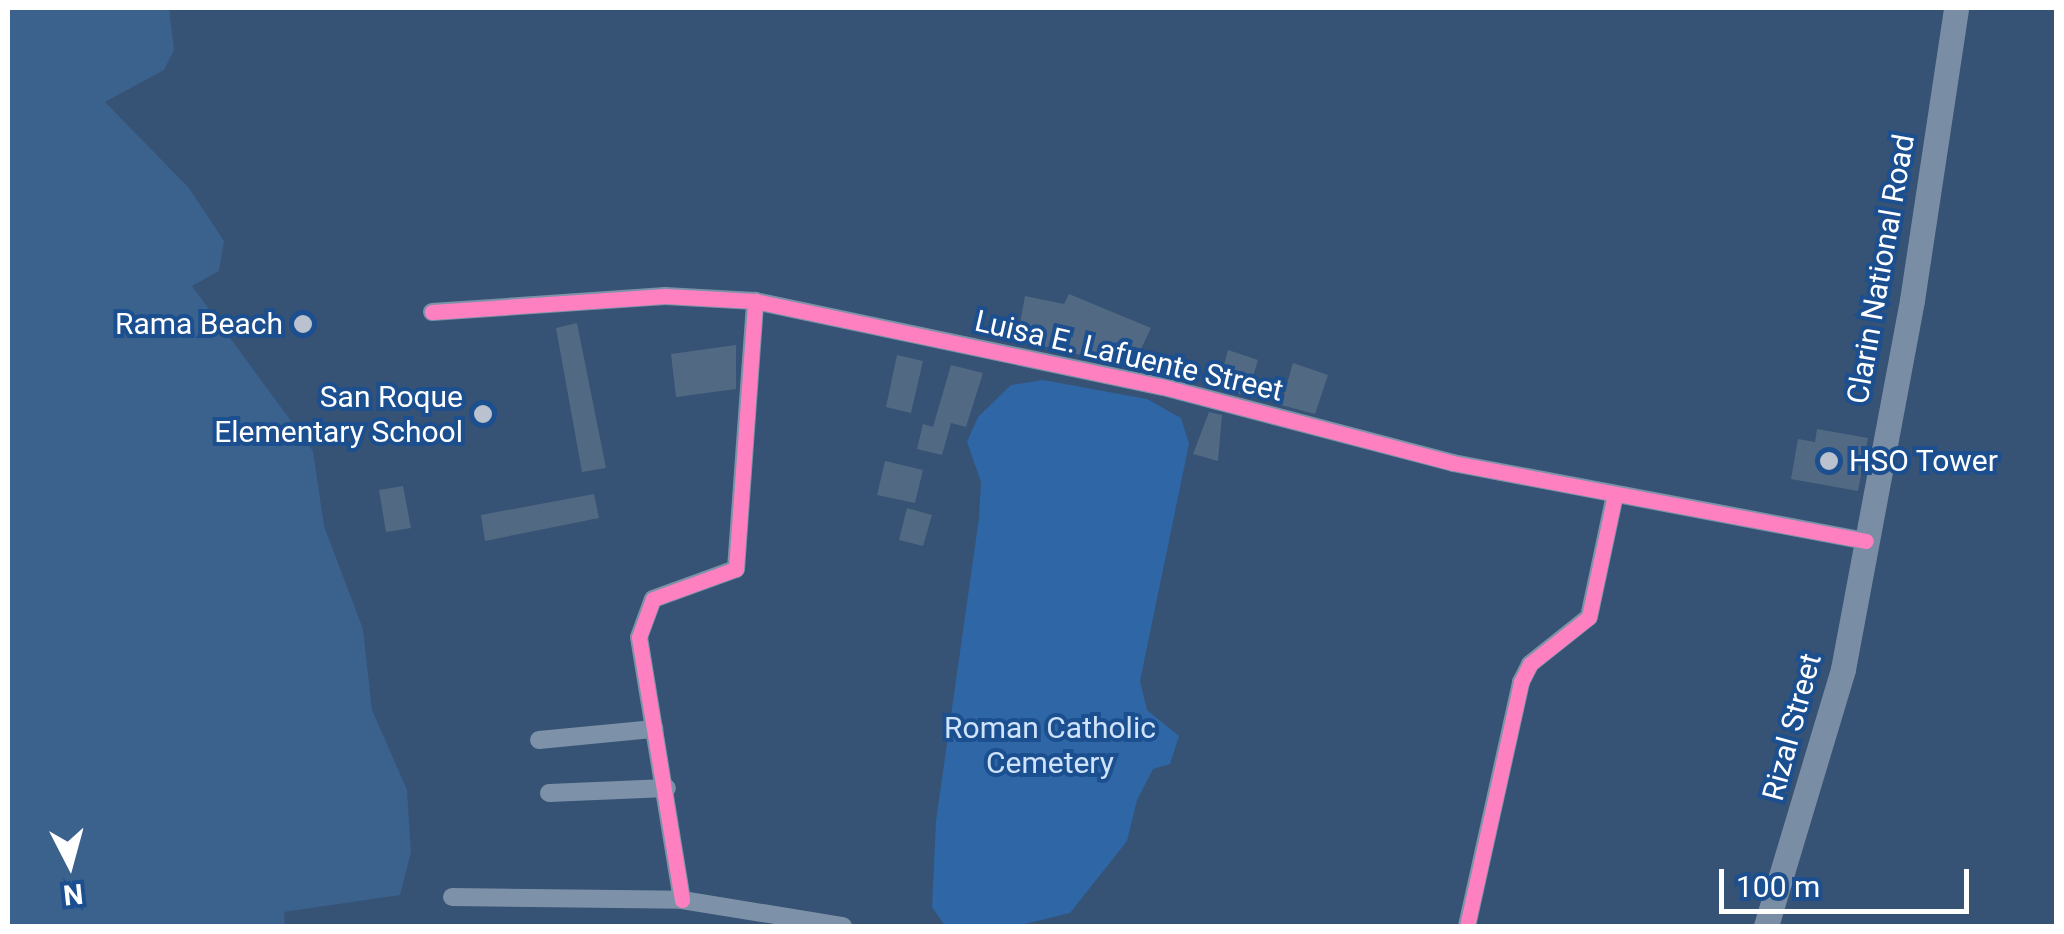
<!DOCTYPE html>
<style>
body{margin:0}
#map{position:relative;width:2064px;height:934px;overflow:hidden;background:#365274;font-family:Roboto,sans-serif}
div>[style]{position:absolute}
.green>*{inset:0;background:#2f66a5}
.water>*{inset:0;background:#3b618d}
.building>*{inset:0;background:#526984}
.minor>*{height:18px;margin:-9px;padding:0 9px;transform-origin:9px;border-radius:9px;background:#7d92a8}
.secondary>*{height:25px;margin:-12.5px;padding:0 12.5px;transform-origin:12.5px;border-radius:12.5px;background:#798da4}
.cycleway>*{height:15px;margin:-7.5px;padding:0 7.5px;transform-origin:7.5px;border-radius:7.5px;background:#ff80c0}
.dots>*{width:28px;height:28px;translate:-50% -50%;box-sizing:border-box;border:5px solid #1b4f8f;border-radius:50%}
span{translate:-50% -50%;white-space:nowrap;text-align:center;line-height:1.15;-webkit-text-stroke:8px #1b4f8f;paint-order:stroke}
.street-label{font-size:30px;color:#fff}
.poi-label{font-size:30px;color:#fff}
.right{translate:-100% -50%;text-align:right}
.left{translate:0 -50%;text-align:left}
.park-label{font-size:30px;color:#cfe3fa}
.frame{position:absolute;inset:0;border:10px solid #fff;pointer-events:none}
.north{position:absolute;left:20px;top:814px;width:100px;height:100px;-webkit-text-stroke:8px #1b4f8f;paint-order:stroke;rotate:174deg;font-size:28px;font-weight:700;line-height:40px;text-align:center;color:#fff}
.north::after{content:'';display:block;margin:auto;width:35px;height:45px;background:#fff;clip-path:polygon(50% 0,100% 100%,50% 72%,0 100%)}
.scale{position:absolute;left:1719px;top:869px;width:250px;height:45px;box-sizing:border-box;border:5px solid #fff;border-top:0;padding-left:12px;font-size:30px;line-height:35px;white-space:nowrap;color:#fff;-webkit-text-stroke:8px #1b4f8f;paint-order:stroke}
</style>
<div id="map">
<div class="green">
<i style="clip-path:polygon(1043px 380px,1147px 399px,1181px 418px,1189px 444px,1140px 681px,1147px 710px,1179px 736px,1170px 764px,1153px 769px,1137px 800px,1127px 841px,1070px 913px,1017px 926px,945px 926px,932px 907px,936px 821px,979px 518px,981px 482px,967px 442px,978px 417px,1011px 385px)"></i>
</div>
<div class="water">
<i style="clip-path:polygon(8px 8px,169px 8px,174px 50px,164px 70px,105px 102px,189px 188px,224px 241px,219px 271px,192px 286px,313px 451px,324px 526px,363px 629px,372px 710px,407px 790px,411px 852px,400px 895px,284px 912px,285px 926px,8px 926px)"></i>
</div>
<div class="building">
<i style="clip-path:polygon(1069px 294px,1151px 328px,1140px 351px,1129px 346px,1124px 365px,1017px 340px,1025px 296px,1064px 304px)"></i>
<i style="clip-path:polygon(577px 323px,606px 468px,582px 472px,556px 328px)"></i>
<i style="clip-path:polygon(736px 345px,736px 389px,676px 397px,671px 354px)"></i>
<i style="clip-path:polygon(1228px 350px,1258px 360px,1247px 396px,1218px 388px)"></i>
<i style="clip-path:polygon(897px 355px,923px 361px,911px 413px,886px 407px)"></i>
<i style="clip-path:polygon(1293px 363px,1328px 375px,1315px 414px,1281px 405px)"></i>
<i style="clip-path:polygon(951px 365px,983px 373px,966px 427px,951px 423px,942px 455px,917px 449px,923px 424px,933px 427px)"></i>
<i style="clip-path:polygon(1209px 412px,1222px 415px,1218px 461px,1193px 454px)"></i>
<i style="clip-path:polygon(1817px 429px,1868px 438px,1858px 491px,1791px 479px,1798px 439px,1815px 442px)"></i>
<i style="clip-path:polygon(885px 461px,923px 470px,915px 503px,877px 495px)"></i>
<i style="clip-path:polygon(403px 486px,411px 528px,386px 532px,379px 490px)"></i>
<i style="clip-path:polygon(594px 494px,599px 518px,485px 541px,481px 515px)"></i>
<i style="clip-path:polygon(907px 508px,932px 515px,923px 546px,899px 540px)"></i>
</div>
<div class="minor">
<i style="left:432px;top:312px;width:234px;rotate:-3.9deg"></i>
<i style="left:665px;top:296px;width:90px;rotate:3.2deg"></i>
<i style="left:755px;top:301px;width:414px;rotate:11.9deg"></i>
<i style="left:1160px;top:386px;width:303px;rotate:14.7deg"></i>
<i style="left:1453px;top:463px;width:420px;rotate:10.7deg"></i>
<i style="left:539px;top:740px;width:116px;rotate:-5.5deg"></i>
<i style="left:549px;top:793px;width:118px;rotate:-2.4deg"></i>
<i style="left:452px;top:897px;width:230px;rotate:0.7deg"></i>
<i style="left:682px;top:900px;width:163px;rotate:9.2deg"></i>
<i style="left:682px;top:900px;width:266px;rotate:-99.3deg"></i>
<i style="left:639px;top:637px;width:40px;rotate:-69.8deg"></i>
<i style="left:653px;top:599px;width:88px;rotate:-19.9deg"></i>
<i style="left:736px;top:569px;width:269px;rotate:-85.9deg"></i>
<i style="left:1467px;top:926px;width:250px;rotate:-77.5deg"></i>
<i style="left:1521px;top:682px;width:20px;rotate:-63deg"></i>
<i style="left:1530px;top:664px;width:75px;rotate:-38.5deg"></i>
<i style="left:1589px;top:617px;width:125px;rotate:-78deg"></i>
</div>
<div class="secondary">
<i style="left:1766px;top:926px;width:268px;rotate:-73.3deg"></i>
<i style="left:1843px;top:669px;width:375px;rotate:-79.4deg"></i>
<i style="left:1912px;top:300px;width:295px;rotate:-81.4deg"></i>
</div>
<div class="cycleway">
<i style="left:432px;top:312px;width:234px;rotate:-3.9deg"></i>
<i style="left:665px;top:296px;width:90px;rotate:3.2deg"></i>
<i style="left:755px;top:301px;width:414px;rotate:11.9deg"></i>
<i style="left:1160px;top:386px;width:303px;rotate:14.7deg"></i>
<i style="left:1453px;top:463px;width:420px;rotate:10.7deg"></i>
<i style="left:682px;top:900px;width:266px;rotate:-99.3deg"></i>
<i style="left:639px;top:637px;width:40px;rotate:-69.8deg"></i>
<i style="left:653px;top:599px;width:88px;rotate:-19.9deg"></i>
<i style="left:736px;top:569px;width:269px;rotate:-85.9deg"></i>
<i style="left:1467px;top:926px;width:250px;rotate:-77.5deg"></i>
<i style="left:1521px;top:682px;width:20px;rotate:-63deg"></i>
<i style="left:1530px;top:664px;width:75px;rotate:-38.5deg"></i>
<i style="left:1589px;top:617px;width:125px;rotate:-78deg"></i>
</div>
<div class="dots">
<i style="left:303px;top:324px;background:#b9c2ce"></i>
<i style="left:483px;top:414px;background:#b9c2ce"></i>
<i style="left:1829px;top:461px;background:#b9c2ce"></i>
</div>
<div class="street-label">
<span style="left:1881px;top:269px;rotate:-80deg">Clarin National Road</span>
<span style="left:1129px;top:356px;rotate:13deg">Luisa E. Lafuente Street</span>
<span style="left:1792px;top:727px;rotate:-75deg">Rizal Street</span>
</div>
<div class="poi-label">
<span class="right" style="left:283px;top:324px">Rama Beach</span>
<span class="right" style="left:463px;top:414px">San Roque<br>Elementary School</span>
<span class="left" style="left:1849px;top:461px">HSO Tower</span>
</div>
<div class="park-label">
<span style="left:1050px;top:745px">Roman Catholic<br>Cemetery</span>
</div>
<div class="frame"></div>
<div class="north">N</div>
<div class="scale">100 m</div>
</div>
